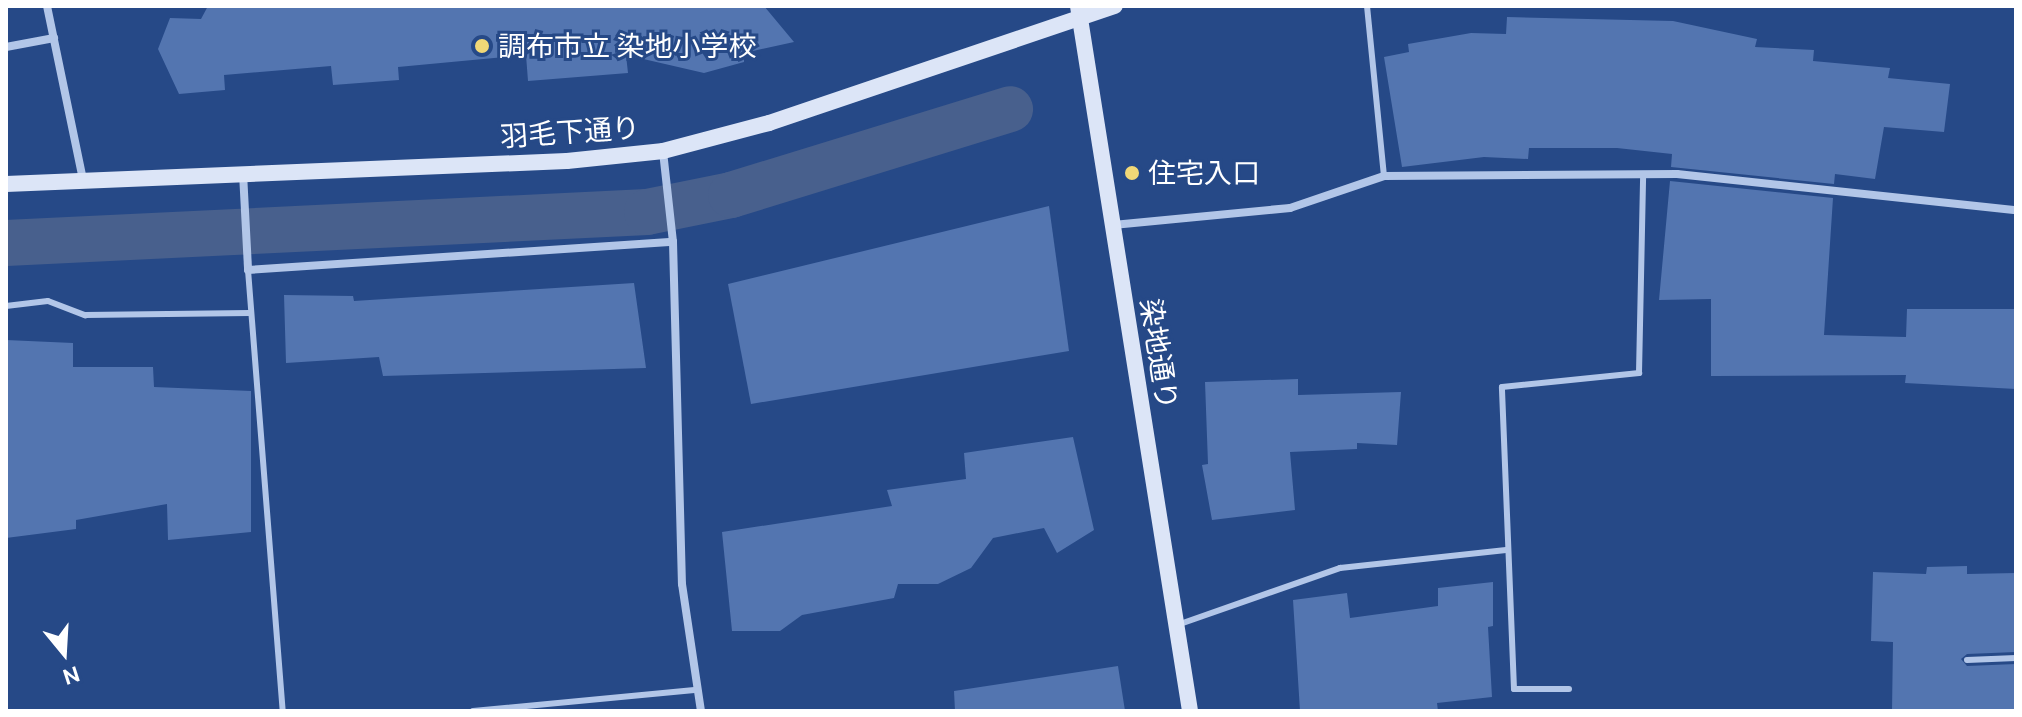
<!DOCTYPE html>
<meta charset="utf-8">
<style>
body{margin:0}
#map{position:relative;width:2022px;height:717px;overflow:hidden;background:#264987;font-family:Ubuntu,"Noto Sans JP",sans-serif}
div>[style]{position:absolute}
.canal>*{height:46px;margin:-23px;padding:0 23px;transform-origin:23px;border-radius:23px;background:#48608d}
.building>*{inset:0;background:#5375b0}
.lane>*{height:6px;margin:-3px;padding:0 3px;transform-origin:3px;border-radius:3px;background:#b2c6e8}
.street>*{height:8px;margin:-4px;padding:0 4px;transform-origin:4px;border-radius:4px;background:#b2c6e8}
.secondary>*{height:16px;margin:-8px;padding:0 8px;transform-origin:8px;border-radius:8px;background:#dce5f7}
.dots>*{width:22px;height:22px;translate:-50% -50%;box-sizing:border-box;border:4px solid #264987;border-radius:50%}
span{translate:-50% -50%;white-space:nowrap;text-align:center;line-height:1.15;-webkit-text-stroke:6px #264987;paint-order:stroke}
.poi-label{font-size:28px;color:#fff}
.left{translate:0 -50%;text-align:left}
.street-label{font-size:28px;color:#fff}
.frame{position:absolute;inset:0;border:8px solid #fff;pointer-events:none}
.north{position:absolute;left:24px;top:613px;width:80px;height:80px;-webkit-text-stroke:6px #264987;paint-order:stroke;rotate:162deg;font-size:22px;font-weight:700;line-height:32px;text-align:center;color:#fff}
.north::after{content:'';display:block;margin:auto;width:28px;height:36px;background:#fff;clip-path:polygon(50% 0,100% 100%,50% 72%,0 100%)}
</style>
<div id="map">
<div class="canal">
<i style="left:6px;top:243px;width:642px;rotate:-2.77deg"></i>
<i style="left:647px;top:212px;width:86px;rotate:-11.4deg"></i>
<i style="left:731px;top:195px;width:292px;rotate:-17.1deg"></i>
</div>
<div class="building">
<i style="clip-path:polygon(208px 6px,764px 6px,794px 42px,744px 53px,744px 62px,704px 73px,626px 55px,628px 73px,528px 81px,526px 55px,398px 67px,399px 80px,333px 85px,331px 66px,224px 75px,225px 90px,179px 94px,158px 49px,170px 18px,201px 19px)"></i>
<i style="clip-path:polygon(1507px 17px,1673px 21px,1757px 39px,1755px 47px,1814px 50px,1813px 61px,1890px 68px,1888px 78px,1950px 84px,1944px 132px,1884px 127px,1875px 179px,1835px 174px,1834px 184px,1671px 167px,1672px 154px,1617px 148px,1529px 148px,1528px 159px,1484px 157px,1402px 167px,1384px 57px,1409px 52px,1408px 44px,1471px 33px,1506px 34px)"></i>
<i style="clip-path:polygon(1670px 181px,1833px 198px,1824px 335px,1906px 337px,1907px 309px,2016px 309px,2016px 389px,1905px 383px,1906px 375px,1711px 376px,1711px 299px,1659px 300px)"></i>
<i style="clip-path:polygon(1049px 206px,1069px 351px,751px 404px,728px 284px)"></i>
<i style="clip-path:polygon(634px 283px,646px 368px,383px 376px,379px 357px,286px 363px,284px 295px,353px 296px,354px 301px)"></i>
<i style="clip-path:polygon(6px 340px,73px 343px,73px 367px,153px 367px,154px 387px,251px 391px,251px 532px,168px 540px,167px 504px,76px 520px,76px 529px,6px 538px)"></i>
<i style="clip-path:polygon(1298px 379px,1298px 395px,1401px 392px,1397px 445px,1357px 443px,1357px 449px,1290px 452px,1295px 510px,1212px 520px,1202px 465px,1208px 464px,1205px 382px)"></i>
<i style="clip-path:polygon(1073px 437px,1094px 530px,1057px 553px,1044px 528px,993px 538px,971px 568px,938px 584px,898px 584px,894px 598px,802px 615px,780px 631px,732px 631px,722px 532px,892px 506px,887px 490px,966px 479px,964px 453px)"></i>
<i style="clip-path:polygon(1967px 566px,1967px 574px,2016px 573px,2016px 652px,1967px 654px,1961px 659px,1967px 666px,2016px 664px,2016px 711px,1892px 711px,1893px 642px,1871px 641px,1873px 572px,1926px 574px,1927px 567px)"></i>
<i style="clip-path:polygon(1493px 582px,1493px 626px,1488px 627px,1492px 697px,1437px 703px,1438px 711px,1300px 711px,1293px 600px,1347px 593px,1350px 618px,1438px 606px,1438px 588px)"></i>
<i style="clip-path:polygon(1118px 666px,1125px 711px,955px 711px,954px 691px)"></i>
</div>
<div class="lane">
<i style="left:1367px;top:6px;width:171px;rotate:84.3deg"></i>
<i style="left:248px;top:270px;width:442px;rotate:85.5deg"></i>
<i style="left:6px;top:306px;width:42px;rotate:-6.8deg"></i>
<i style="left:48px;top:301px;width:40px;rotate:21deg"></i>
<i style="left:85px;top:315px;width:165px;rotate:-0.7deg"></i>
<i style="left:1180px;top:624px;width:170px;rotate:-19.3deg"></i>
<i style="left:1340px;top:568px;width:167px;rotate:-6.2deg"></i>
<i style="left:1967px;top:660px;width:49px;rotate:-2.3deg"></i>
<i style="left:1569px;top:689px;width:55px;rotate:180deg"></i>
<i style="left:1514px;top:689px;width:302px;rotate:-92.3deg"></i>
<i style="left:1502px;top:387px;width:138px;rotate:-5.8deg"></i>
<i style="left:1639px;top:373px;width:199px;rotate:-88.8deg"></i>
<i style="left:473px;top:711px;width:225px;rotate:-5.4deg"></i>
</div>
<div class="street">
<i style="left:47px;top:6px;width:178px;rotate:78.3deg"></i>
<i style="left:6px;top:47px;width:49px;rotate:-10.6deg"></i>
<i style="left:243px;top:173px;width:97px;rotate:87deg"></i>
<i style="left:248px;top:270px;width:426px;rotate:-3.8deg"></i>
<i style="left:673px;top:242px;width:91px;rotate:-96.3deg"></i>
<i style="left:1113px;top:225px;width:178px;rotate:-5.5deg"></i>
<i style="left:1290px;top:208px;width:99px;rotate:-18.8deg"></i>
<i style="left:1384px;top:176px;width:293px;rotate:-0.4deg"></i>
<i style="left:1677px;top:174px;width:341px;rotate:6.1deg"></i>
<i style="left:673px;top:242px;width:342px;rotate:88.5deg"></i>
<i style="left:682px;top:584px;width:128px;rotate:81.5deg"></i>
</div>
<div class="secondary">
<i style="left:1078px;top:6px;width:714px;rotate:80.97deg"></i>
<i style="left:6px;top:184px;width:561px;rotate:-2.35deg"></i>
<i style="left:567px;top:161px;width:97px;rotate:-5.9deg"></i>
<i style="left:663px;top:151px;width:110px;rotate:-14.8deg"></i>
<i style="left:769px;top:123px;width:365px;rotate:-18.7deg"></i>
</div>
<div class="dots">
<i style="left:482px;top:46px;background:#f1d877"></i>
<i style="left:1132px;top:173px;background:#f1d877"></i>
</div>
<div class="poi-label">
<span class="left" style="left:498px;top:46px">調布市立 染地小学校</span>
<span class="left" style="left:1148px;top:173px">住宅入口</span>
</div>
<div class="street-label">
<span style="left:570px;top:132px;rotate:-4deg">羽毛下通り</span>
<span style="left:1159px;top:354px;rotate:81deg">染地通り</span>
</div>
<div class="frame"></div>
<div class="north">N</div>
</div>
